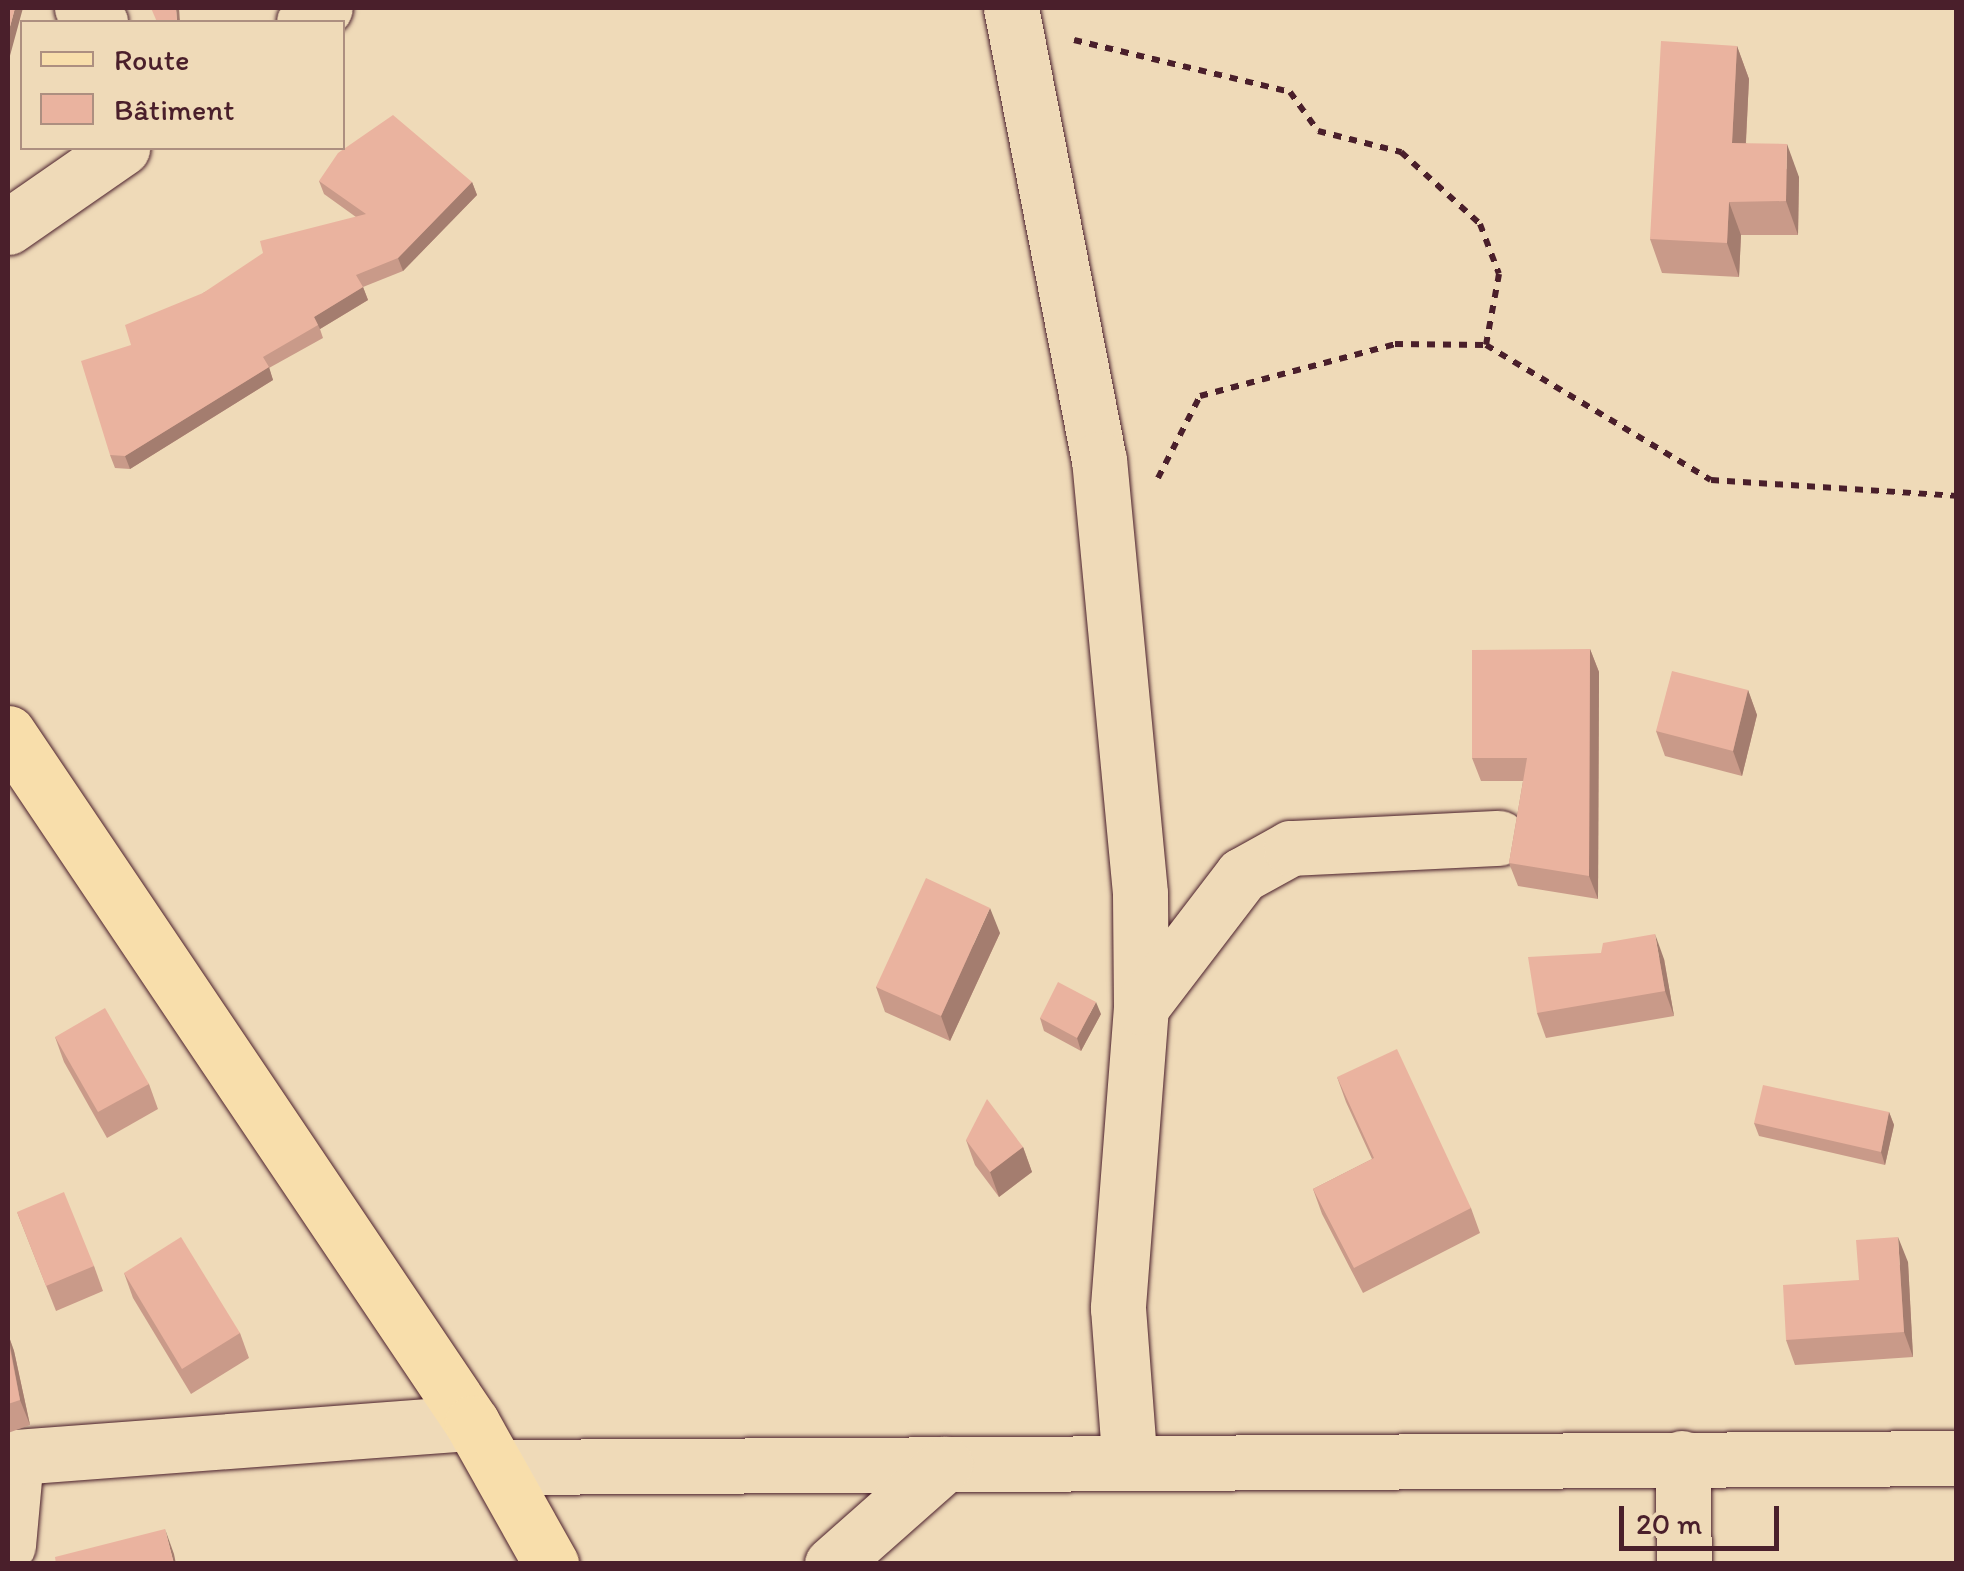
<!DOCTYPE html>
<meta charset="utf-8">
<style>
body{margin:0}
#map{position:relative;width:1964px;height:1571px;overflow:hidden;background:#efdab8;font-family:Itim,sans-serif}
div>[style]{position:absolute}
.path>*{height:6px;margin-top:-3px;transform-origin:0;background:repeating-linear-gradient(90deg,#4a1f2b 0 8px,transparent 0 16px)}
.roads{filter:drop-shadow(0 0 2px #4a1f2b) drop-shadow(0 0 2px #4a1f2b)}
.minor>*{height:55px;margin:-27.5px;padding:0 27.5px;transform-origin:27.5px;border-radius:27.5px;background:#efdab8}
.major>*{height:55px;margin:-27.5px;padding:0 27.5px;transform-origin:27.5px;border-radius:27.5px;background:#f8deab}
.wall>*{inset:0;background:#c99a89}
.shaded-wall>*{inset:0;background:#a47d6f}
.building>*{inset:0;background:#eab39f}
span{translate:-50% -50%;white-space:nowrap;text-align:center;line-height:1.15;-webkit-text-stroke:10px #efdab8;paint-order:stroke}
.frame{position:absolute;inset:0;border:10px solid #4a1f2b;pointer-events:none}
.legend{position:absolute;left:20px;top:20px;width:325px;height:130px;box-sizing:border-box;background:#efdab8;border:2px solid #ad8f80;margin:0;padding:12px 18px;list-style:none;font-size:30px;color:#4a1f2b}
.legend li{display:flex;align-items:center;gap:20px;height:50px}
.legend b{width:50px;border:2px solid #ad8f80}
.scale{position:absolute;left:1619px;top:1506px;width:160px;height:45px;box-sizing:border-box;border:5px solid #4a1f2b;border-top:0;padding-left:12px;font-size:30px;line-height:35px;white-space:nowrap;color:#4a1f2b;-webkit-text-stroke:8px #efdab8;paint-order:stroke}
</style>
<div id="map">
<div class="path">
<i style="left:1074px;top:40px;width:222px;rotate:13.5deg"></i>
<i style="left:1290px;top:92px;width:48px;rotate:54.3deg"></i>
<i style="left:1318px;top:131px;width:86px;rotate:14.2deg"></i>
<i style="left:1401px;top:152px;width:107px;rotate:42.3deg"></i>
<i style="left:1480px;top:224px;width:53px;rotate:69.2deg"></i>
<i style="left:1499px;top:274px;width:72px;rotate:100.4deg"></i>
<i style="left:1158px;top:478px;width:92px;rotate:-62.9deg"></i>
<i style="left:1200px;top:396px;width:202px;rotate:-14.9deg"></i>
<i style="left:1395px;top:344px;width:91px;rotate:0.6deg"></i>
<i style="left:1486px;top:345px;width:262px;rotate:31deg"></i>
<i style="left:1711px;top:480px;width:246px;rotate:3.7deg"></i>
</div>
<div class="roads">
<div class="minor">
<i style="left:82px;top:8px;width:23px;rotate:38deg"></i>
<i style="left:1011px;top:8px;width:460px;rotate:79deg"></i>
<i style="left:1099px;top:459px;width:437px;rotate:84.6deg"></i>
<i style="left:1140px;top:894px;width:113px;rotate:89.5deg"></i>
<i style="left:1141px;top:1007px;width:302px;rotate:94.4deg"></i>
<i style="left:1118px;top:1308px;width:148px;rotate:85.7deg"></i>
<i style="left:304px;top:22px;width:25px;rotate:-34deg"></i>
<i style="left:8px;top:227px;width:139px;rotate:-34.7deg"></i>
<i style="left:1141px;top:1007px;width:166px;rotate:-52.6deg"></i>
<i style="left:1242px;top:875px;width:56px;rotate:-28.9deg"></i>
<i style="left:1291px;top:848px;width:208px;rotate:-2.8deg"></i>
<i style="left:1682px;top:1458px;width:106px;rotate:88.9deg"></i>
<i style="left:500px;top:1467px;width:1456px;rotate:-0.35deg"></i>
<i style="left:8px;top:1545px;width:88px;rotate:-84.8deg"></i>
<i style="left:16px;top:1457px;width:457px;rotate:-4.3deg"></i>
<i style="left:832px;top:1564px;width:151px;rotate:-41.5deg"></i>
</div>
<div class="major">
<i style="left:8px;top:733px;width:832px;rotate:56.08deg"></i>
<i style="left:472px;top:1423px;width:162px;rotate:60.7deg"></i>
</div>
</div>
<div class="wall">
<i style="clip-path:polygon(1737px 46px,1749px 79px,1746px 143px,1799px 177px,1798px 235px,1741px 235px,1739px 277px,1662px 273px,1650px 239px)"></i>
<i style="clip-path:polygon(319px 181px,472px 182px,477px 195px,403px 271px,363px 287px,368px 300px,320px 329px,323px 338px,269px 368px,273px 380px,130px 469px,115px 468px,110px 455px,203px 293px,356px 217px,324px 194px)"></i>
<i style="clip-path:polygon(1590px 649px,1599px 672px,1598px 899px,1518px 886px,1509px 863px,1523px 781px,1481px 781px,1472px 758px)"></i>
<i style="clip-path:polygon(1748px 690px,1757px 715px,1742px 776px,1665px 756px,1656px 731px)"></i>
<i style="clip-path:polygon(1000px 933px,950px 1041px,885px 1012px,876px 987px)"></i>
<i style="clip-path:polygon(1601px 953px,1664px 959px,1674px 1016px,1546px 1038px,1537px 1013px)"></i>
<i style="clip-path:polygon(1101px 1014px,1081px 1051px,1044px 1031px,1040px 1018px)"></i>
<i style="clip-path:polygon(55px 1037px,149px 1084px,158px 1109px,107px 1138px,64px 1062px)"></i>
<i style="clip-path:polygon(1337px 1077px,1471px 1208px,1480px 1233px,1363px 1293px,1322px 1214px,1313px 1189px,1372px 1159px,1346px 1102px)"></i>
<i style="clip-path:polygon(1889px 1112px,1894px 1125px,1885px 1165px,1759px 1136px,1754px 1123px)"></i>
<i style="clip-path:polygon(966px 1140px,1023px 1147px,1032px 1172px,999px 1197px,975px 1165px)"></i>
<i style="clip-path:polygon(17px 1212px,94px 1266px,103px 1291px,56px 1311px)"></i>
<i style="clip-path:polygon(1908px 1262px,1913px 1357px,1795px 1365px,1786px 1340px,1859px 1280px)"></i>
<i style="clip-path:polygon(124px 1273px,240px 1333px,249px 1358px,191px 1394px,133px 1298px)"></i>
<i style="clip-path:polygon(8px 1334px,14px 1351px,30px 1425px,8px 1433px)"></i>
</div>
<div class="shaded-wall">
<i style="clip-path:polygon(15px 8px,23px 8px,8px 63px,8px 34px)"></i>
<i style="clip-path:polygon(176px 8px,179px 8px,180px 22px,177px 22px)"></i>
<i style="clip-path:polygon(1737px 46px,1749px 79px,1744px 177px,1732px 143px)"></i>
<i style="clip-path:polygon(1787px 144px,1799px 177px,1798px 235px,1786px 201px)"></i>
<i style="clip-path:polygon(472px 182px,477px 195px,403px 271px,398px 258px)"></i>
<i style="clip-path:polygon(1729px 202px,1741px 235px,1739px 277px,1727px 243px)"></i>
<i style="clip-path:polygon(363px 287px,368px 300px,320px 329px,314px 317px)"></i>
<i style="clip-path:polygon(269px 367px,273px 380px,130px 469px,125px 456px)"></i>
<i style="clip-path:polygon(1590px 649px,1599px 672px,1598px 899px,1589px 876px)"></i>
<i style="clip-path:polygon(1748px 690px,1757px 715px,1742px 776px,1733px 751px)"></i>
<i style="clip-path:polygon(990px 908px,1000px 933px,950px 1041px,941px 1016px)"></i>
<i style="clip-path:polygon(1655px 934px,1664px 959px,1674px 1016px,1665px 991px)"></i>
<i style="clip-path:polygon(1096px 1002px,1101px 1014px,1081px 1051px,1077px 1038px)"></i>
<i style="clip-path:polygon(1889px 1112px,1894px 1125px,1885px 1165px,1881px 1152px)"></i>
<i style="clip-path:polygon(1023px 1147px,1032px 1172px,999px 1197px,990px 1172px)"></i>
<i style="clip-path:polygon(1898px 1237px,1908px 1262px,1913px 1357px,1904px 1332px)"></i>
<i style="clip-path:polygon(8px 1334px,14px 1351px,30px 1425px,20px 1400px)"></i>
<i style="clip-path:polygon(165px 1529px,174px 1554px,176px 1564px,174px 1564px)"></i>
</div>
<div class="building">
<i style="clip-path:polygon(8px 8px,15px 8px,8px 34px)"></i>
<i style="clip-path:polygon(151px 8px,176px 8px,177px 22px,157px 22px)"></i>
<i style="clip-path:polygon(1661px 41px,1737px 46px,1732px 143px,1787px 144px,1786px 201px,1729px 202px,1727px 243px,1650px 239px)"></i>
<i style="clip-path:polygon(393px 115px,472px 182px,398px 258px,356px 275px,363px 287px,314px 317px,318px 325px,263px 357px,269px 367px,125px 456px,110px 455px,81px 361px,131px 345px,125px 325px,203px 293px,263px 253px,260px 241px,366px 214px,319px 181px,338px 153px)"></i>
<i style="clip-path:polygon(1590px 649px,1589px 876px,1509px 863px,1527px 758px,1472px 758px,1472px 650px)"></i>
<i style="clip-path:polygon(1672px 671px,1748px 690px,1733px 751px,1656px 731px)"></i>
<i style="clip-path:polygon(926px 878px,990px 908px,941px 1016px,876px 987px)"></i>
<i style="clip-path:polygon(1655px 934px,1665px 991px,1537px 1013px,1528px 957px,1601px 953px,1603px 943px)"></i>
<i style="clip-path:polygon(1058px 982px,1096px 1002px,1077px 1038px,1040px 1018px)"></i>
<i style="clip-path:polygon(105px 1008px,149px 1084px,98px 1112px,55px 1037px)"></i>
<i style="clip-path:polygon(1397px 1049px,1471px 1208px,1354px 1268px,1313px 1189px,1374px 1158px,1337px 1077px)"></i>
<i style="clip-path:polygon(1763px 1085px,1889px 1112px,1881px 1152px,1754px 1123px)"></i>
<i style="clip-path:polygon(987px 1099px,1023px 1147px,990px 1172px,966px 1140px)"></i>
<i style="clip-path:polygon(64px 1192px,94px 1266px,46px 1286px,17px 1212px)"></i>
<i style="clip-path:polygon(181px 1237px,240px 1333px,182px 1369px,124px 1273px)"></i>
<i style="clip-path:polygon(1898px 1237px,1904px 1332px,1786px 1340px,1783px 1285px,1859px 1280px,1856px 1240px)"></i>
<i style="clip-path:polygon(8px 1339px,20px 1400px,8px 1404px)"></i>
<i style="clip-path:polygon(165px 1529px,174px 1564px,56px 1564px,55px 1557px)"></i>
</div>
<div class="frame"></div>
<ul class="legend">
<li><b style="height:12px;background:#f8deab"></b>Route</li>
<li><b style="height:28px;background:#eab39f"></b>Bâtiment</li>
</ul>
<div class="scale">20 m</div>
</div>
